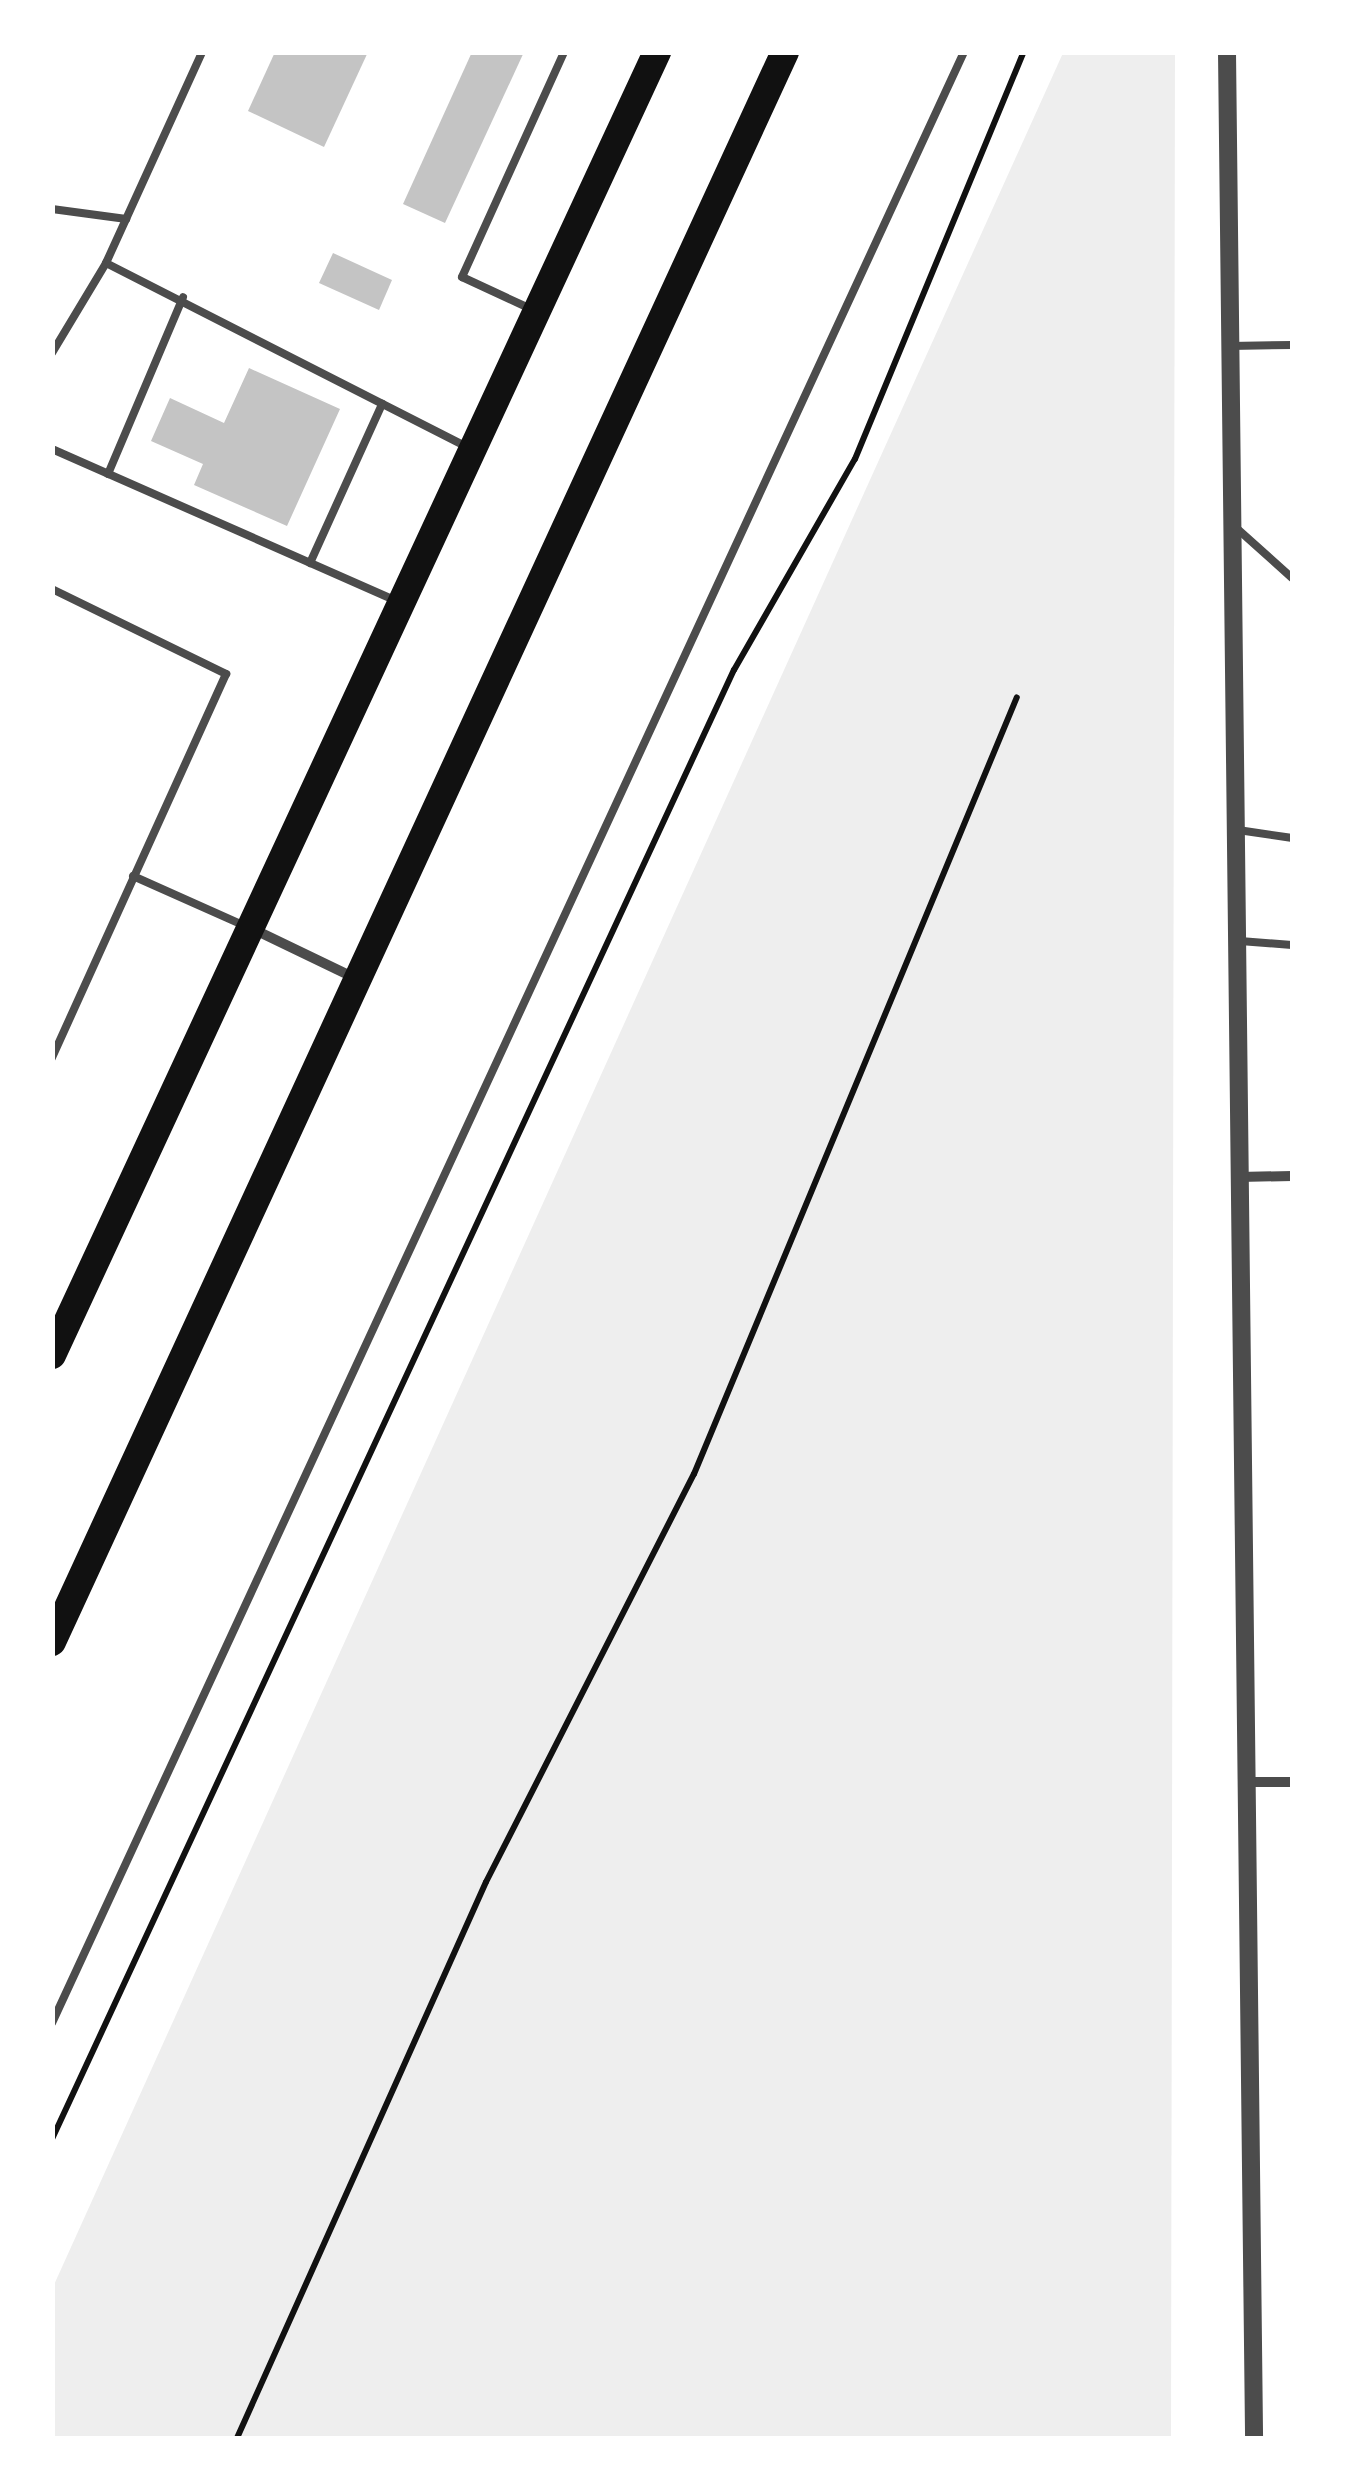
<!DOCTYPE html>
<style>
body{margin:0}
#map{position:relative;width:1345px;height:2491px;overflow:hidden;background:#fff;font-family:"Fira Sans Condensed",sans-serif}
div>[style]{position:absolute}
.green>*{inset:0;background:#eee}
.building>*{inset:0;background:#c4c4c4}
.path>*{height:6px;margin:-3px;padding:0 3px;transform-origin:3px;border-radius:3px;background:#111}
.service>*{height:8px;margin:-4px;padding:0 4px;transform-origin:4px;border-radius:4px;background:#4c4c4c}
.minor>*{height:10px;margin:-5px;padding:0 5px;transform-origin:5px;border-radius:5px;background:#4c4c4c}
.tertiary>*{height:18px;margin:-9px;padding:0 9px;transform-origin:9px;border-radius:9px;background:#4c4c4c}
.trunk>*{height:28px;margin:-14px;padding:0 14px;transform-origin:14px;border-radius:14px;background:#111}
span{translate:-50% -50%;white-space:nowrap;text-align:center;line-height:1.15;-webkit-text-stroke:8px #fff;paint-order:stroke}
.frame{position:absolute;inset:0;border:55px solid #fff;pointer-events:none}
</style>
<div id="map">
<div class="green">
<i style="clip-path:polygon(1063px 53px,1175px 53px,1171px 2438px,53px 2438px,53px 2287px)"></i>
</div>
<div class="building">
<i style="clip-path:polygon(275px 52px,368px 52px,324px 147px,248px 111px)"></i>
<i style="clip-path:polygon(472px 52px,524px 52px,445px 223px,403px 204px)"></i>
<i style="clip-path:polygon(333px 253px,392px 280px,379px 310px,319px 283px)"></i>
<i style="clip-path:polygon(249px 368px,340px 409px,287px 526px,194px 485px,203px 464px,151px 441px,170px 398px,224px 423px)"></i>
</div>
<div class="path">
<i style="left:52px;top:2139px;width:1620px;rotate:-65.1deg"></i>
<i style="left:734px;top:670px;width:243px;rotate:-60.2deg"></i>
<i style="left:855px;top:459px;width:441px;rotate:-67.5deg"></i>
<i style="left:237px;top:2438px;width:609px;rotate:-65.88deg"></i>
<i style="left:486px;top:1882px;width:458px;rotate:-63deg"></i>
<i style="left:694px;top:1474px;width:841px;rotate:-67.43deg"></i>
</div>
<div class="service">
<i style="left:52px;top:209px;width:75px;rotate:7.7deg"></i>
<i style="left:106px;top:263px;width:405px;rotate:27deg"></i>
<i style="left:531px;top:309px;width:76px;rotate:-155.1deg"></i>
<i style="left:462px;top:277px;width:247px;rotate:-65.6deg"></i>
<i style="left:1230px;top:346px;width:62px;rotate:-0.9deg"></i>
<i style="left:52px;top:353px;width:105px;rotate:-59deg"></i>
<i style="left:106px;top:263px;width:232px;rotate:-65.5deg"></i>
<i style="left:52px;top:449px;width:376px;rotate:23.8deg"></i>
<i style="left:108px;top:474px;width:192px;rotate:-67deg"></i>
<i style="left:1233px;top:525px;width:79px;rotate:41.9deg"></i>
<i style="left:310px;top:563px;width:175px;rotate:-65.6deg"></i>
<i style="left:52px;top:589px;width:194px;rotate:26deg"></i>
<i style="left:226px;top:674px;width:422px;rotate:114.4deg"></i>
<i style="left:1238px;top:830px;width:55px;rotate:8.4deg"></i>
<i style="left:133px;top:876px;width:120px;rotate:24deg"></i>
<i style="left:1240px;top:941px;width:52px;rotate:4.4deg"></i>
<i style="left:52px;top:2023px;width:2172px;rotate:-65.17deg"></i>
</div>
<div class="minor">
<i style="left:253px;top:929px;width:113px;rotate:25.7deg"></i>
<i style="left:1239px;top:1177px;width:53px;rotate:-1.1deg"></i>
<i style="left:1247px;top:1782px;width:45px"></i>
</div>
<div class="tertiary">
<i style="left:1227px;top:52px;width:2386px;rotate:89.35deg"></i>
</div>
<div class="trunk">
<i style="left:52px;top:1355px;width:1437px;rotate:-65.09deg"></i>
<i style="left:52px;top:1642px;width:1751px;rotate:-65.25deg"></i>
</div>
<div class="frame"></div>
</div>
